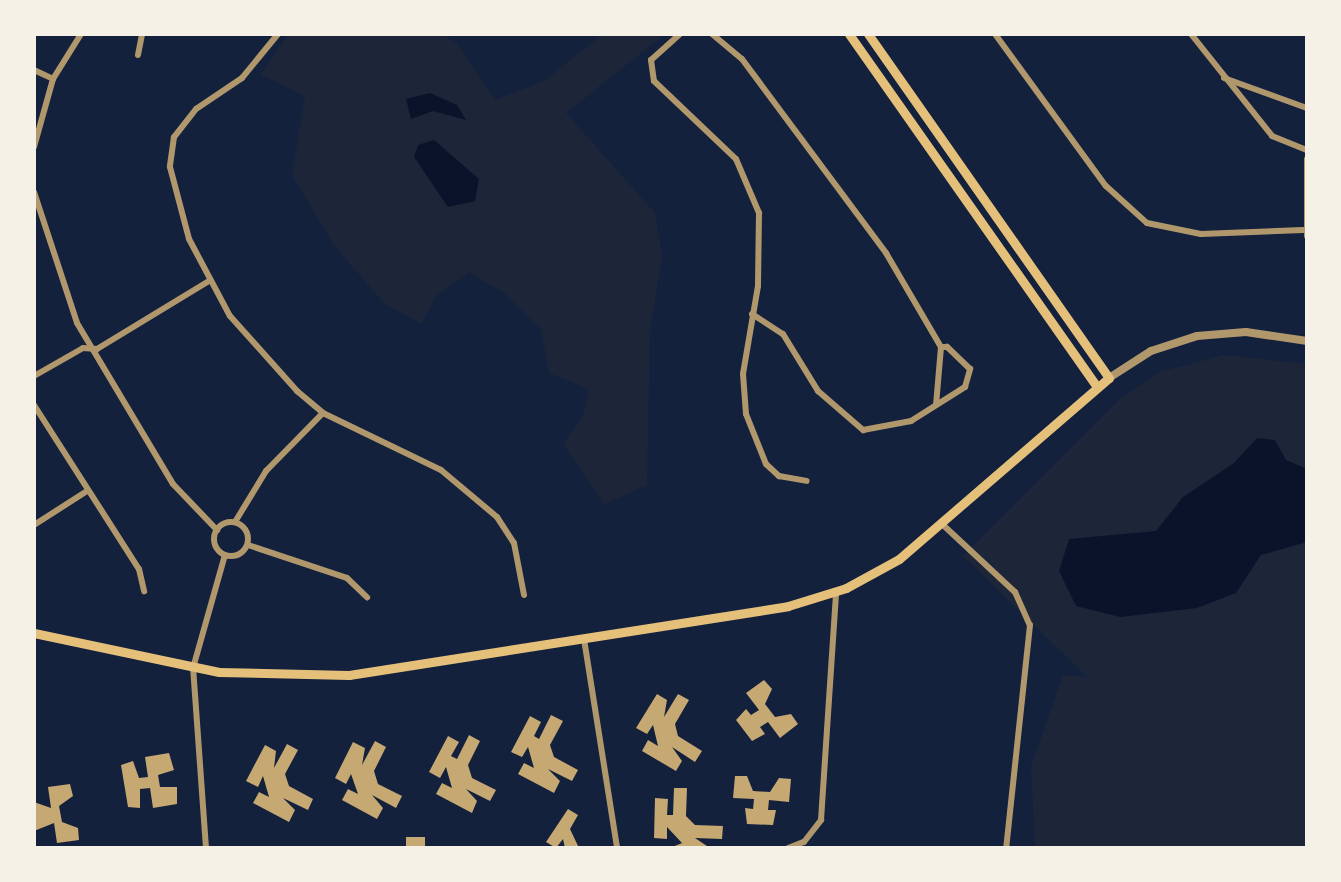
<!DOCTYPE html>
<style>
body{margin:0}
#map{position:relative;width:1341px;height:882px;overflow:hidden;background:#14213d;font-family:"Roboto Condensed",sans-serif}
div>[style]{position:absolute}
.green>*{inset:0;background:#1d2539}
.water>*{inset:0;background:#0b132b}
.building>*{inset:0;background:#c6a872}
.minor>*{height:6px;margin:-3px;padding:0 3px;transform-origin:3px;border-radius:3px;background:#b1986c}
.minor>.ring{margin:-3px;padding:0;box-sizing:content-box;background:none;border:6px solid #b1986c;border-radius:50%}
.tertiary>*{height:8px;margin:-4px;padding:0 4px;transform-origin:4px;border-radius:4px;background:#b1986c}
.secondary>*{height:9px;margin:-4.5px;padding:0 4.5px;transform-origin:4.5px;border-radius:4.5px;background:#e5c07b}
span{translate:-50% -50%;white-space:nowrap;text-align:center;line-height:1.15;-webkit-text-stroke:8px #f6f1e7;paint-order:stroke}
.frame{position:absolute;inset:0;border:36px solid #f6f1e7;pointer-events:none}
</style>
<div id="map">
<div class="green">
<i style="clip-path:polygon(289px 34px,441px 34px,457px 43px,495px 100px,544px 81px,603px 34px,665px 34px,566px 113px,655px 213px,662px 257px,650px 330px,647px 485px,604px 504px,563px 444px,583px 416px,589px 389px,549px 373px,541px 329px,504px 293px,469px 272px,436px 296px,421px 324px,384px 303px,333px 244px,292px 175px,305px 96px,261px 74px)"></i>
<i style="clip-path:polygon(1224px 355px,1307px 364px,1307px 848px,1035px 848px,1031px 767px,1063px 675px,1087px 677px,963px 556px,1123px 396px,1160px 372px)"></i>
</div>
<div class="water">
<i style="clip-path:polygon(430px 93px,457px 105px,466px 120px,433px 111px,411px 119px,406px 99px)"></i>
<i style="clip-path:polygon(434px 140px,479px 179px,475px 201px,448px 207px,414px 157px,418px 145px)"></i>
<i style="clip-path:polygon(1257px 438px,1275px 440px,1286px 460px,1307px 469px,1307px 542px,1261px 555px,1236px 593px,1197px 608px,1120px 617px,1076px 606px,1059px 571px,1069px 539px,1156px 531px,1183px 497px,1234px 463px)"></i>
</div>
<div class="building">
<i style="clip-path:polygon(764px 680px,772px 689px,765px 704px,775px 717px,791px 714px,798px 724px,780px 738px,768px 722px,760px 727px,765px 734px,752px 741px,736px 720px,746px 709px,751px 715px,759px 710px,746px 693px)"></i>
<i style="clip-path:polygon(657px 694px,667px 700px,664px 717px,678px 694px,689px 700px,675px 724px,678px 736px,702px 751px,695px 762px,672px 747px,682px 761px,676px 771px,642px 751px,648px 740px,658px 746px,653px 725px,647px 734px,636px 728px)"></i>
<i style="clip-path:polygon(551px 715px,563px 721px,550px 745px,554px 757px,578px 770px,572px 781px,548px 769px,560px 781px,554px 793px,518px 774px,524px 763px,534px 768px,528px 747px,522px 757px,511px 752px,530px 716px,541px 722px,534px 736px,539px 739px)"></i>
<i style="clip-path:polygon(469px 735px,480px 741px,468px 765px,472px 778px,496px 790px,490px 801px,466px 789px,477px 801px,472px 813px,436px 794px,442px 783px,452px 788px,446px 767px,440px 778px,429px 772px,448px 736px,459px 742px,451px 756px,457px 759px)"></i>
<i style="clip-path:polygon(375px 741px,386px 747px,374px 771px,378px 784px,402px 796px,396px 808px,372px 795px,383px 808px,377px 819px,342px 800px,348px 789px,358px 794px,351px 774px,346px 784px,335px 778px,353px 742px,365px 748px,362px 765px)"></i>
<i style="clip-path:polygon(287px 744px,298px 750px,285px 774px,289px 786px,313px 799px,308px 810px,283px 798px,295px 810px,289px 822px,253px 803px,259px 792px,269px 797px,263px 776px,258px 787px,246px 781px,265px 745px,276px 751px,274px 768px)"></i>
<i style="clip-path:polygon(169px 753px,174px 770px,158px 775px,160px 787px,177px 787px,177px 804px,153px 808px,150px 788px,140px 789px,140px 808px,128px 807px,121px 765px,133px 761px,139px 778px,148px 777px,145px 757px)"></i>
<i style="clip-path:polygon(735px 776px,747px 776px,753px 791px,770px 792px,779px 778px,791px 779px,789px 802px,769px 800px,768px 810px,776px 810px,773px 825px,747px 824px,745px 808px,753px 809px,754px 799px,733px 798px)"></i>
<i style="clip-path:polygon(70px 784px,73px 796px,59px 806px,62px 822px,78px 828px,79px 840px,57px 843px,54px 823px,34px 831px,34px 802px,51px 808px,48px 787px)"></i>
<i style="clip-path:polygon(674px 788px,687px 788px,686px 816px,695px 825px,723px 826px,722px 839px,695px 838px,710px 848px,670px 848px,682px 843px,667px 827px,667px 839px,654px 838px,655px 798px,668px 799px,667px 815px,673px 815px)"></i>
<i style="clip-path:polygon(568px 809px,578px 815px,570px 829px,579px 848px,565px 848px,563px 839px,556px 848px,546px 842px)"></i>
<i style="clip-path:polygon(406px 837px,425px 837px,425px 848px,406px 848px)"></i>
</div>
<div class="minor">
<i style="left:278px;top:34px;width:57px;rotate:129.3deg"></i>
<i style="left:242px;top:78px;width:55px;rotate:146deg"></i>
<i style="left:196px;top:109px;width:36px;rotate:128deg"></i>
<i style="left:174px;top:137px;width:30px;rotate:98deg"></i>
<i style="left:170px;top:167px;width:74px;rotate:75.2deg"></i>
<i style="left:189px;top:239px;width:87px;rotate:62deg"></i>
<i style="left:230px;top:316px;width:101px;rotate:48.2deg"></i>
<i style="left:297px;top:391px;width:34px;rotate:40deg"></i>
<i style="left:323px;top:413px;width:131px;rotate:25.8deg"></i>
<i style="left:441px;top:470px;width:73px;rotate:40deg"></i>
<i style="left:497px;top:517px;width:31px;rotate:57deg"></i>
<i style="left:514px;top:543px;width:53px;rotate:79.1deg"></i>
<i style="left:680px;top:34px;width:39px;rotate:138deg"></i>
<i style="left:651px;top:60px;width:21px;rotate:82deg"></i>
<i style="left:654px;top:81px;width:113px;rotate:43.6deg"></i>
<i style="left:736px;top:159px;width:59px;rotate:66.9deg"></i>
<i style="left:759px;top:213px;width:73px;rotate:90.8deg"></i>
<i style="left:758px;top:286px;width:89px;rotate:99.7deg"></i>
<i style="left:743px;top:374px;width:40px;rotate:85.7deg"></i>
<i style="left:746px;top:414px;width:54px;rotate:68.2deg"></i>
<i style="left:766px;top:464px;width:18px;rotate:43deg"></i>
<i style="left:779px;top:476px;width:28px;rotate:10deg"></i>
<i style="left:712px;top:34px;width:39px;rotate:40deg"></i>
<i style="left:742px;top:59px;width:242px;rotate:53.4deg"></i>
<i style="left:886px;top:253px;width:109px;rotate:59.7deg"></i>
<i style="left:995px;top:34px;width:188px;rotate:53.9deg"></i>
<i style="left:1106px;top:186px;width:55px;rotate:42.1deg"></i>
<i style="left:1147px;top:223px;width:55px;rotate:11.5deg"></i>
<i style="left:1201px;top:234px;width:102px;rotate:-2.2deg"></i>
<i style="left:1191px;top:34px;width:130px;rotate:51.5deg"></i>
<i style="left:1272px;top:136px;width:38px;rotate:22deg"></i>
<i style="left:138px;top:55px;width:21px;rotate:-79deg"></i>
<i style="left:34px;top:70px;width:21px;rotate:25deg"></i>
<i style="left:1224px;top:78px;width:88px;rotate:19.9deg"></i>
<i style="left:34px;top:147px;width:71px;rotate:-74.4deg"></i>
<i style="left:53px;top:79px;width:53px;rotate:-58.1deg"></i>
<i style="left:1307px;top:159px;width:77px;rotate:90deg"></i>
<i style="left:34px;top:192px;width:138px;rotate:71.8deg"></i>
<i style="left:77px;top:323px;width:187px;rotate:59.2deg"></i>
<i style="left:173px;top:484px;width:64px;rotate:46.3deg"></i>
<i style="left:752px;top:314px;width:37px;rotate:33deg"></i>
<i style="left:783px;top:334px;width:67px;rotate:58.4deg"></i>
<i style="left:818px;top:391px;width:60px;rotate:40.9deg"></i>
<i style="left:863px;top:430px;width:49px;rotate:-10.6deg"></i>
<i style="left:911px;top:421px;width:64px;rotate:-32.2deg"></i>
<i style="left:965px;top:387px;width:19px;rotate:-74deg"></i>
<i style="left:970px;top:369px;width:32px;rotate:-136deg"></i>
<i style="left:947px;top:347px;width:6px;rotate:180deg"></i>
<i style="left:941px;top:347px;width:58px;rotate:94.9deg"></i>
<i style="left:34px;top:376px;width:56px;rotate:-29.7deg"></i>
<i style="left:83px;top:348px;width:14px;rotate:4deg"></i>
<i style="left:97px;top:349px;width:131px;rotate:-31.3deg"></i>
<i style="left:34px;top:405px;width:195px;rotate:57.4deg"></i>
<i style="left:139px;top:569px;width:23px;rotate:77deg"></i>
<i class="ring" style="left:214px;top:522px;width:28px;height:28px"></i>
<i style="left:235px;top:522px;width:60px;rotate:-58.7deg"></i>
<i style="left:266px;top:471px;width:81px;rotate:-45.5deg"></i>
<i style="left:942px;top:524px;width:100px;rotate:43deg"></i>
<i style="left:1015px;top:592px;width:36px;rotate:66deg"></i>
<i style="left:1030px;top:625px;width:224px;rotate:96.1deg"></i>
<i style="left:34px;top:525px;width:63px;rotate:-32.7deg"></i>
<i style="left:248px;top:545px;width:104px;rotate:18.4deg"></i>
<i style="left:347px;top:578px;width:28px;rotate:44deg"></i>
<i style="left:584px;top:639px;width:212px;rotate:81deg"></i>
<i style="left:206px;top:848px;width:180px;rotate:-94.1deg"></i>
<i style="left:193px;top:668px;width:117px;rotate:-74.2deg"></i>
<i style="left:788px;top:848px;width:17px;rotate:-21deg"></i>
<i style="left:804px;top:842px;width:28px;rotate:-52deg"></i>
<i style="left:821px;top:820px;width:228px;rotate:-86.2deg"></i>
</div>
<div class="tertiary">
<i style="left:1109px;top:378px;width:50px;rotate:-32.7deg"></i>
<i style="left:1151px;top:351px;width:48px;rotate:-18.1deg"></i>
<i style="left:1197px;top:336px;width:49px;rotate:-4.7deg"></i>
<i style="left:1246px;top:332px;width:62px;rotate:8.4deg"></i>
</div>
<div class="secondary">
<i style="left:849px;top:34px;width:431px;rotate:54.9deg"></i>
<i style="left:34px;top:633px;width:189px;rotate:11.9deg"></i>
<i style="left:219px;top:672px;width:130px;rotate:1.3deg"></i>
<i style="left:349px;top:675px;width:444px;rotate:-8.9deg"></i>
<i style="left:788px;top:606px;width:61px;rotate:-17.2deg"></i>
<i style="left:846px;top:588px;width:60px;rotate:-28.7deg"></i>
<i style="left:899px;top:559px;width:277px;rotate:-40.8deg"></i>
<i style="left:1109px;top:378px;width:420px;rotate:-125deg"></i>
</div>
<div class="frame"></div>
</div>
